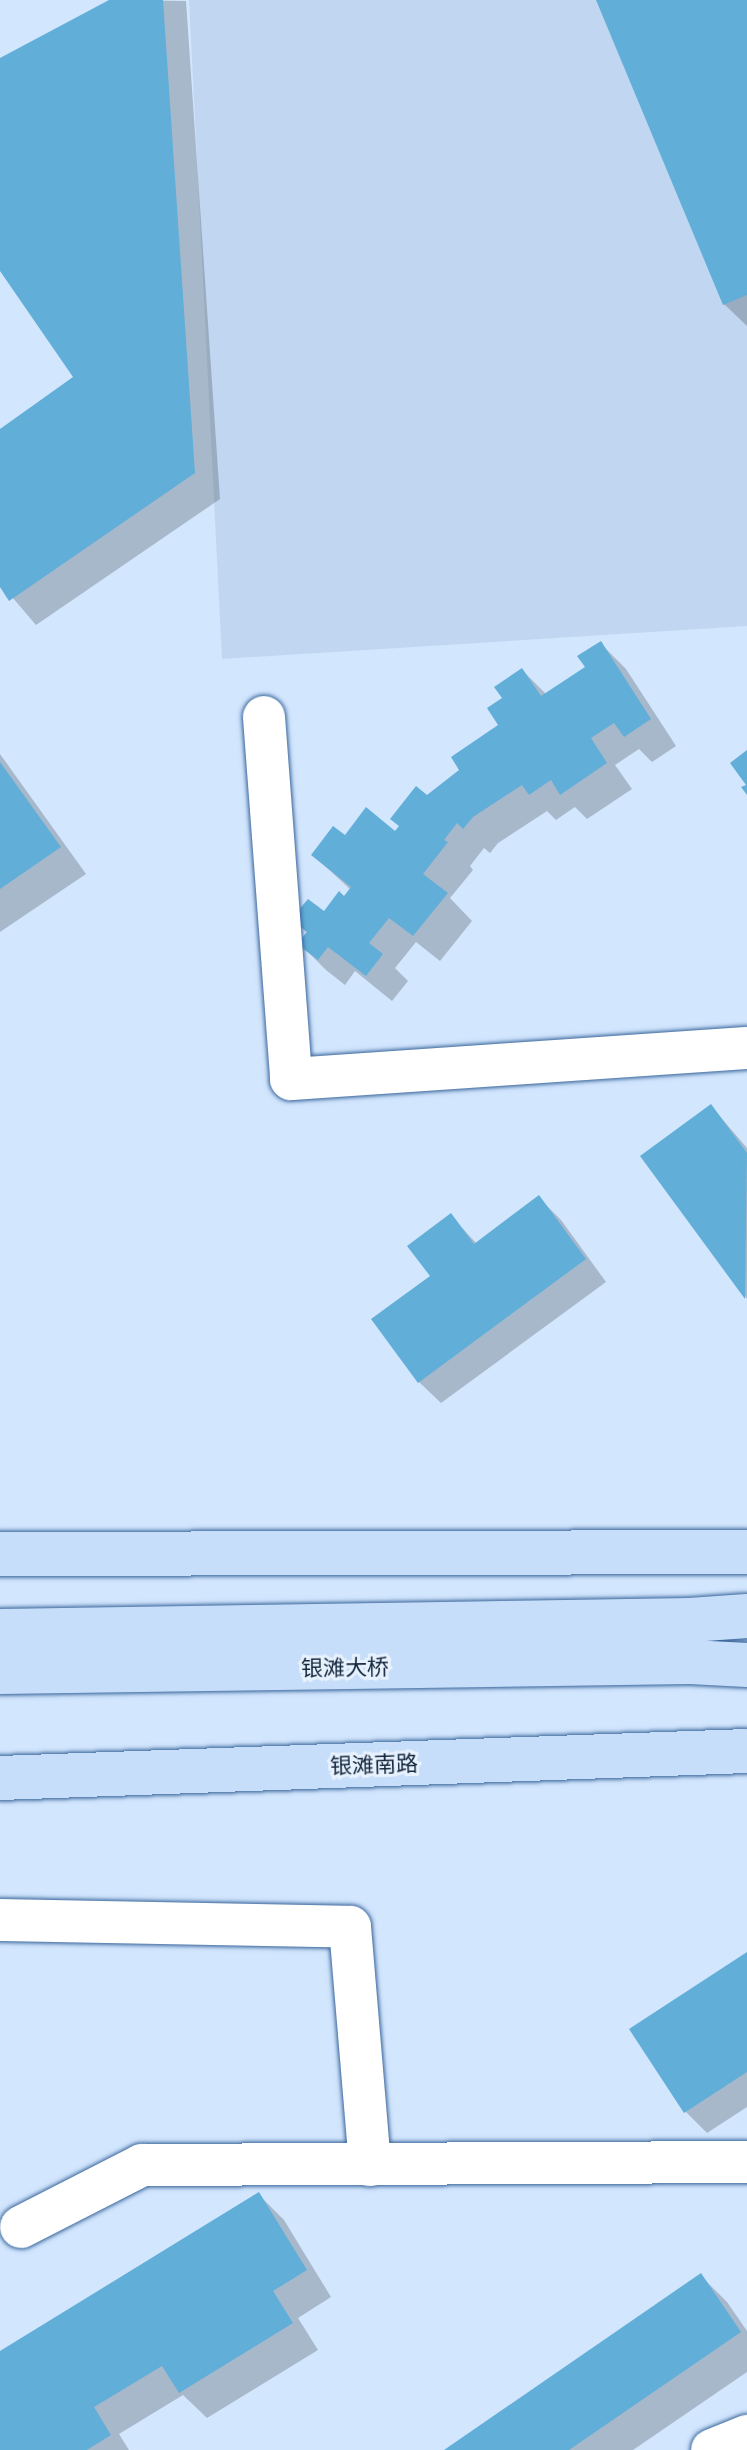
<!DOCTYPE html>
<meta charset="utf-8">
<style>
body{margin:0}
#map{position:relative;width:747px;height:2450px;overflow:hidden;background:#d2e6fe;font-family:"Exo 2","Noto Sans SC",sans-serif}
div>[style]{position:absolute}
.built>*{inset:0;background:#c1d7f1}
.shadow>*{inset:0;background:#0003}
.building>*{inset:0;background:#61aed8}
.roads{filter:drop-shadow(0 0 2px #3a669b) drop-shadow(0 0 2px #3a669b)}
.minor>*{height:42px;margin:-21px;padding:0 21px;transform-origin:21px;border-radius:21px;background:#fff}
.major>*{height:44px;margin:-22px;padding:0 22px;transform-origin:22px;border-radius:22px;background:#c7defa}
span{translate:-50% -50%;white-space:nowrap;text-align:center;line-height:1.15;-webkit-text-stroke:6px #e8f2fe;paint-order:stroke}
.street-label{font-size:22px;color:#14273d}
</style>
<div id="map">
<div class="built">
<i style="clip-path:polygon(189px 0,747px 0,747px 626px,222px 659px)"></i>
</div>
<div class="shadow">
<i style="clip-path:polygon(114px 0,186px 1px,220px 499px,36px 625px,0 583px,0 431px,76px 377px,0 268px,0 60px)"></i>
<i style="clip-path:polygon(598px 0,747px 0,747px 326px,724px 304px)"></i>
<i style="clip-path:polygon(600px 643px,626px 669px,676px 746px,652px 762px,639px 749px,615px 765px,632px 789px,587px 819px,575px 807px,556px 820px,547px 811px,498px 843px,490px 853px,484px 848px,470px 866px,473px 870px,450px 898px,472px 921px,440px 961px,416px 942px,395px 968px,408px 981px,392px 1001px,355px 971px,345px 985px,326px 970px,300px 944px,308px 934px,294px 919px,324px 914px,351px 890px,313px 855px,345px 838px,396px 834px,427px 797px,462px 770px,501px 726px,504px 699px,522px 670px,547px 695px,587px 668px)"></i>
<i style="clip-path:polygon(0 754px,86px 874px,0 932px)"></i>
<i style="clip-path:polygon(711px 1106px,747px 1148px,747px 1299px,642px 1156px)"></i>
<i style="clip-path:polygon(539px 1198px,561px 1220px,606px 1282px,441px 1403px,419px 1382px,432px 1277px,451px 1216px,477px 1244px)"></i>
<i style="clip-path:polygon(747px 1954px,747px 2107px,707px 2133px,686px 2112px)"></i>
<i style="clip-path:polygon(258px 2194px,284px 2220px,331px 2297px,298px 2318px,318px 2350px,207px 2418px,183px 2395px,119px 2434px,129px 2450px,0 2450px,0 2353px)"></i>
<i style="clip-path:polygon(701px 2276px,727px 2302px,747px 2331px,747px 2372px,633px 2450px,448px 2450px)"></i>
</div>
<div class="building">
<i style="clip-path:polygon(109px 0,163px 0,195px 473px,9px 601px,0 587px,0 429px,73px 377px,0 271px,0 58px)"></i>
<i style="clip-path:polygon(596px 0,747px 0,747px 295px,723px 305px)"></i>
<i style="clip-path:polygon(601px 641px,651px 719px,624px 737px,614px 723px,591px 738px,607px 763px,560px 795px,551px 780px,529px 795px,522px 785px,473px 817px,463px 829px,457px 823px,444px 840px,448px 842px,423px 874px,448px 893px,413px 936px,389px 918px,369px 943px,383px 954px,366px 976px,328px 947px,318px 960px,297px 944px,307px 932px,291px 919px,308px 899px,324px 911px,339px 891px,344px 896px,351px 887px,311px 855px,333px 826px,345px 835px,366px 807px,395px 831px,399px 826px,390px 819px,416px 786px,427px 795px,459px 770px,451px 757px,498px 725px,487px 708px,502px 698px,494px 687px,522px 668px,541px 696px,585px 667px,577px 656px)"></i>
<i style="clip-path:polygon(747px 750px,747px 795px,741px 787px,746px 785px,730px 763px)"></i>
<i style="clip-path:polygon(0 762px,61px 847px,0 889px)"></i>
<i style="clip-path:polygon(711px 1104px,747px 1153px,745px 1299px,640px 1156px)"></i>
<i style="clip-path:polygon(539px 1195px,586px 1259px,418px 1383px,371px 1319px,430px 1276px,407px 1246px,451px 1213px,474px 1244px)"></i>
<i style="clip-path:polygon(747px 1952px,747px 2072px,684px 2113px,629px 2029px)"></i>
<i style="clip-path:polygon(259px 2192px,307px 2270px,273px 2291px,293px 2323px,179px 2393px,162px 2366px,94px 2407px,111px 2435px,87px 2450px,0 2450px,0 2351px)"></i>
<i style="clip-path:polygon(701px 2273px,741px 2332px,569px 2450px,444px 2450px)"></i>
</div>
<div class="roads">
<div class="minor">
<i style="left:264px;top:717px;width:363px;rotate:85.7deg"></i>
<i style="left:291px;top:1079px;width:457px;rotate:-3.9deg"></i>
<i style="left:0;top:1920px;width:350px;rotate:1.1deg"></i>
<i style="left:350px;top:1927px;width:239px;rotate:85.2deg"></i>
<i style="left:21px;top:2227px;width:136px;rotate:-27.1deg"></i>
<i style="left:142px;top:2165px;width:605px;rotate:-0.28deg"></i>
<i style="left:712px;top:2450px;width:38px;rotate:-22deg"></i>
</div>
<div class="major">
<i style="left:0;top:1554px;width:747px;rotate:-0.15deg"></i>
<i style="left:0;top:1631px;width:690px;rotate:-0.91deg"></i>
<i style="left:690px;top:1620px;width:57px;rotate:-4deg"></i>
<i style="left:0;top:1672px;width:690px;rotate:-0.83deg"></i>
<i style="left:690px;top:1662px;width:57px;rotate:3deg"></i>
<i style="left:0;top:1778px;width:747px;rotate:-2.07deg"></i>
</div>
</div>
<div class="street-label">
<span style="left:345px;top:1667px;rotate:-1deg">银滩大桥</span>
<span style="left:374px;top:1764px;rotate:-2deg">银滩南路</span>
</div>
</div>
